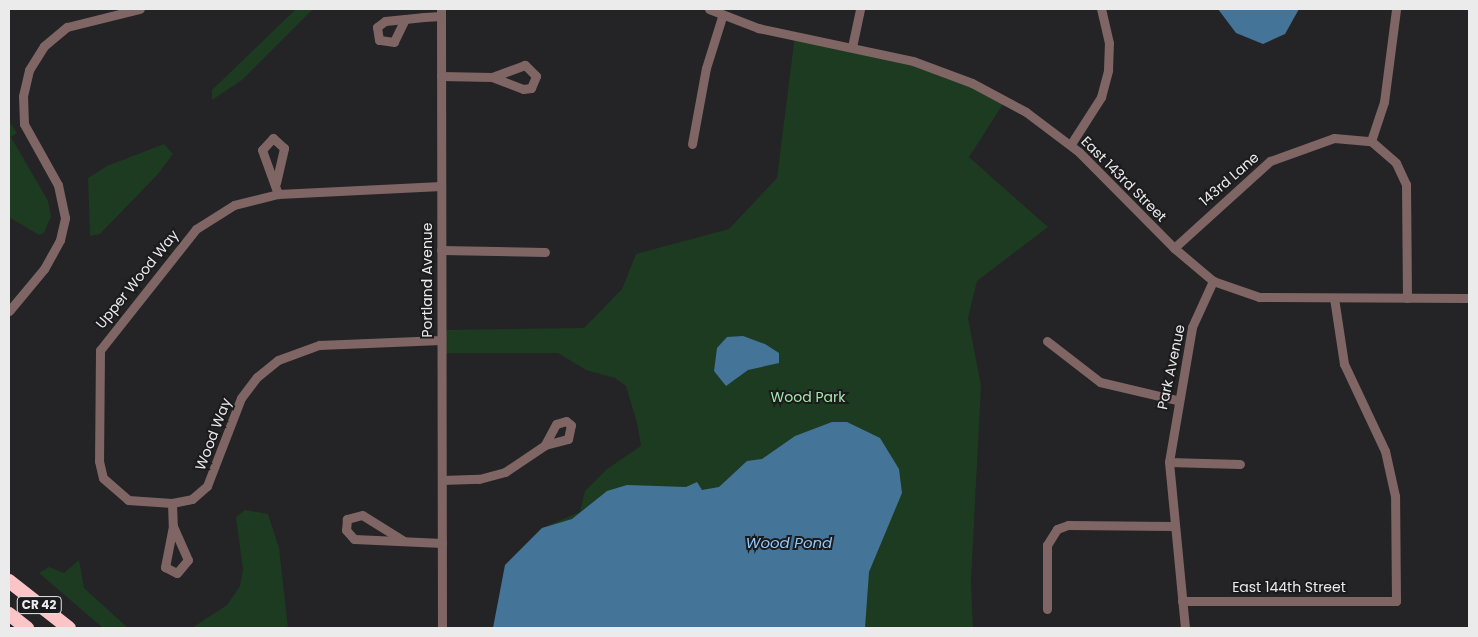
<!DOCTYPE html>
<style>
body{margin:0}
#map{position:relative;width:1478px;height:637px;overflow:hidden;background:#242325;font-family:Poppins,sans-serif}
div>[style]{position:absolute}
.green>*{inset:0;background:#1d3b21}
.water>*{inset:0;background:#457499}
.minor>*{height:9px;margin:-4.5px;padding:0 4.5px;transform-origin:4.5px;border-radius:4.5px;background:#806565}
.highway>*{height:14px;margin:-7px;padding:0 7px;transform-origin:7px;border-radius:7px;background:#fbc4c6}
span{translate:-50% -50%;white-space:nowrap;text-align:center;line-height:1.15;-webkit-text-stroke:4px #1b1a1c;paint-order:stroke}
.shield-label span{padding:1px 4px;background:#1b1a1c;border:1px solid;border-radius:4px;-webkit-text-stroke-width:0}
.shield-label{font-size:12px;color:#ebebec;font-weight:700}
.street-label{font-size:14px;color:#ebebec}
.park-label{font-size:14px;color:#a4e7a9}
.water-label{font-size:15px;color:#92c9f7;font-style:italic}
.frame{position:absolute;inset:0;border:10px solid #ebebec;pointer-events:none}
</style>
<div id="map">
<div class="green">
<i style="clip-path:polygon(296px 9px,313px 9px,242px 80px,212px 100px,212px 90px)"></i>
<i style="clip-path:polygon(795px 35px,913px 61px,1005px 101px,969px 157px,1048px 227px,977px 281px,968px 318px,981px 386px,971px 581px,973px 628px,493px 628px,505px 565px,542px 528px,580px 512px,585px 491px,607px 469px,641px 446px,637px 423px,626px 386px,615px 378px,586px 370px,558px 353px,441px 353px,441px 330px,584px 328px,622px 289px,636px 254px,729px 229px,777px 178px)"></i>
<i style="clip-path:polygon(9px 121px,17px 133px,11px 137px,48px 201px,51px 216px,44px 233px,39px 235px,9px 217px)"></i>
<i style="clip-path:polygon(164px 144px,173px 154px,158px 174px,100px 234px,90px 236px,88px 178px,107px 166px)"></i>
<i style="clip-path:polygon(245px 510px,268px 514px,279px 548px,288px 628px,192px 628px,227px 605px,240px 586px,243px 570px,236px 517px)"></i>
<i style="clip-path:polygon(79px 560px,84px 588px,128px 628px,103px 628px,39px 573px,49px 567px,64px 573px)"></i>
</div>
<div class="water">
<i style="clip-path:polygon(1218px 9px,1299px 9px,1285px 34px,1263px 44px,1236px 33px)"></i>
<i style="clip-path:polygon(727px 337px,743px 336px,765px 344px,779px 353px,779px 363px,748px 370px,726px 386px,714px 371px,717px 348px)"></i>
<i style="clip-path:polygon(832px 422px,847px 422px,880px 438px,899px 469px,902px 493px,869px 572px,865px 628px,493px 628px,505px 565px,542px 528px,572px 519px,607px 491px,627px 485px,686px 487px,697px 482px,702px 490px,719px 487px,747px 461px,762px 459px,795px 436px)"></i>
</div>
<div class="minor">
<i style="left:441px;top:9px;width:619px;rotate:89.91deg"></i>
<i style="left:709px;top:9px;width:53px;rotate:21.2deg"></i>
<i style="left:758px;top:28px;width:158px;rotate:12deg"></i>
<i style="left:913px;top:61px;width:63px;rotate:20.4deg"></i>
<i style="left:972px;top:83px;width:61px;rotate:28.2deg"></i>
<i style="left:1026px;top:112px;width:66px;rotate:37deg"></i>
<i style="left:1079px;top:152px;width:135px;rotate:45.3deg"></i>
<i style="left:1174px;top:248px;width:51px;rotate:40.2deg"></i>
<i style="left:1213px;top:281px;width:49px;rotate:19.2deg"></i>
<i style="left:1259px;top:297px;width:210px;rotate:0.3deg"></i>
<i style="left:405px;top:19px;width:25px;rotate:116deg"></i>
<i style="left:394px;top:42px;width:15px;rotate:-172deg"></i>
<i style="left:379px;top:40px;width:13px;rotate:-99deg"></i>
<i style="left:377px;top:27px;width:10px;rotate:-37deg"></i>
<i style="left:385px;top:21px;width:20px;rotate:-6deg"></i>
<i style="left:405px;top:19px;width:19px;rotate:-6deg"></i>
<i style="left:424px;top:17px;width:17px;rotate:-3deg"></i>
<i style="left:852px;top:47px;width:39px;rotate:-78deg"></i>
<i style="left:441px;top:76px;width:51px;rotate:1.1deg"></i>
<i style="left:492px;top:77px;width:33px;rotate:21deg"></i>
<i style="left:523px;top:89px;width:8px;rotate:-7deg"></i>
<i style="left:531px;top:88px;width:13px;rotate:-67deg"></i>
<i style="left:536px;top:76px;width:16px;rotate:-135deg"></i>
<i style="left:525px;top:65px;width:35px;rotate:160deg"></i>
<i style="left:1371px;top:141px;width:33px;rotate:41deg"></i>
<i style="left:1396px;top:163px;width:23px;rotate:65deg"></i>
<i style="left:1406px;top:184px;width:114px;rotate:89.5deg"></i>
<i style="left:1371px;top:141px;width:41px;rotate:-71.6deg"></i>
<i style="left:1384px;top:102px;width:94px;rotate:-82.6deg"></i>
<i style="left:692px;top:144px;width:77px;rotate:-79.6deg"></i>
<i style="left:706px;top:68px;width:53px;rotate:-72.6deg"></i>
<i style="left:1071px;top:144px;width:56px;rotate:-57.4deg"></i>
<i style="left:1101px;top:97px;width:28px;rotate:-75deg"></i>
<i style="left:1108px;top:70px;width:27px;rotate:-88deg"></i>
<i style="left:1109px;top:43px;width:35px;rotate:-103deg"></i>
<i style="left:276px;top:183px;width:36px;rotate:-77deg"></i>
<i style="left:284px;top:148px;width:15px;rotate:-138deg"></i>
<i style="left:273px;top:138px;width:16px;rotate:133deg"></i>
<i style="left:262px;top:150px;width:47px;rotate:70deg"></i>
<i style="left:441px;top:186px;width:163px;rotate:177.2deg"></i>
<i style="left:278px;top:194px;width:45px;rotate:166deg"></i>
<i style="left:234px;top:205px;width:45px;rotate:147.7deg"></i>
<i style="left:196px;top:229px;width:154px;rotate:128.4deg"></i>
<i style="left:100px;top:350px;width:111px;rotate:90.5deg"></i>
<i style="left:99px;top:461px;width:17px;rotate:77deg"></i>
<i style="left:103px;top:478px;width:33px;rotate:41deg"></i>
<i style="left:128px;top:500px;width:44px;rotate:3.9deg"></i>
<i style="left:172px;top:503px;width:20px;rotate:-11deg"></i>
<i style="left:192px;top:499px;width:20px;rotate:-41deg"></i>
<i style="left:207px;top:486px;width:94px;rotate:-68.9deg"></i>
<i style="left:241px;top:398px;width:26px;rotate:-53deg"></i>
<i style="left:257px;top:377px;width:27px;rotate:-39deg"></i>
<i style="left:278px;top:360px;width:44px;rotate:-20.1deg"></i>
<i style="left:319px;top:345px;width:122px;rotate:-2.3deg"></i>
<i style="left:1174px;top:248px;width:130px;rotate:-42.2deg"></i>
<i style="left:1270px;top:161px;width:68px;rotate:-19.8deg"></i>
<i style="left:1334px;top:138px;width:37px;rotate:5deg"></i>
<i style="left:441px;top:250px;width:104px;rotate:1.1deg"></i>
<i style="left:9px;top:311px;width:55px;rotate:-50.2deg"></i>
<i style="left:44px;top:269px;width:33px;rotate:-61deg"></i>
<i style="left:60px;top:240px;width:23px;rotate:-77deg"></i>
<i style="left:65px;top:218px;width:34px;rotate:-102deg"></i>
<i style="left:58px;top:185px;width:70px;rotate:-119.1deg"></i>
<i style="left:24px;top:124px;width:28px;rotate:-92deg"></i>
<i style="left:23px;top:96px;width:27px;rotate:-77deg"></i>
<i style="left:29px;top:70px;width:28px;rotate:-58deg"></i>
<i style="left:44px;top:46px;width:30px;rotate:-40deg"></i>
<i style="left:67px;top:27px;width:75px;rotate:-13.9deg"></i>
<i style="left:1047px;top:341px;width:67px;rotate:37.7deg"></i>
<i style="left:1100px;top:382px;width:79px;rotate:13.2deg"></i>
<i style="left:1169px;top:462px;width:71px;rotate:1.6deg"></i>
<i style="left:442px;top:480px;width:37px;rotate:-2deg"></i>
<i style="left:479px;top:479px;width:27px;rotate:-15deg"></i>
<i style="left:505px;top:472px;width:48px;rotate:-34deg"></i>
<i style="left:545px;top:445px;width:24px;rotate:-15deg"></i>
<i style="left:568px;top:439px;width:14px;rotate:-78deg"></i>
<i style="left:571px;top:425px;width:6px;rotate:-141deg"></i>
<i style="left:566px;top:421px;width:10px;rotate:163deg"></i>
<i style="left:556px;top:424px;width:24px;rotate:118deg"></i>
<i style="left:172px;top:503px;width:23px;rotate:88deg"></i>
<i style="left:173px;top:526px;width:42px;rotate:101deg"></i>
<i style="left:165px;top:567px;width:13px;rotate:27deg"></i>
<i style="left:177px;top:573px;width:17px;rotate:-50deg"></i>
<i style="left:188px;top:560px;width:37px;rotate:-114deg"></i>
<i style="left:404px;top:541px;width:49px;rotate:-148.2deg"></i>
<i style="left:362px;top:515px;width:16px;rotate:165deg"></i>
<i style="left:347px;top:519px;width:11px;rotate:95deg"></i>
<i style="left:346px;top:530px;width:12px;rotate:48deg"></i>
<i style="left:354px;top:539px;width:88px;rotate:2.6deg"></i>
<i style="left:1182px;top:601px;width:214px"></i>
<i style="left:1396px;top:601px;width:105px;rotate:-90.5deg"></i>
<i style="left:1395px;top:496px;width:46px;rotate:-102.5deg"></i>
<i style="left:1385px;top:451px;width:96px;rotate:-115.2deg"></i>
<i style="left:1344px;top:364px;width:67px;rotate:-98.6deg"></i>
<i style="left:1047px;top:609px;width:64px;rotate:-90deg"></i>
<i style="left:1047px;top:545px;width:19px;rotate:-58deg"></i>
<i style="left:1057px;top:529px;width:12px;rotate:-20deg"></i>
<i style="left:1068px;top:525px;width:105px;rotate:0.5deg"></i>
<i style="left:1185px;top:628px;width:167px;rotate:-95.5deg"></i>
<i style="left:1169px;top:462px;width:137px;rotate:-80.3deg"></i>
<i style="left:1192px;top:327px;width:51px;rotate:-65.5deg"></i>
</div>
<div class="highway">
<i style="left:9px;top:581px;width:76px;rotate:38.1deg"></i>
<i style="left:9px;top:614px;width:23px;rotate:38deg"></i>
</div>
<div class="shield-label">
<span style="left:39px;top:605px">CR 42</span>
</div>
<div class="street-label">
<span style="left:1124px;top:179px;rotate:45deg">East 143rd Street</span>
<span style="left:1229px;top:179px;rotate:-41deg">143rd Lane</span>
<span style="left:137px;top:279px;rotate:-51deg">Upper Wood Way</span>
<span style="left:427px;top:280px;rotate:-90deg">Portland Avenue</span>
<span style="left:1171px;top:367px;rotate:-78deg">Park Avenue</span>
<span style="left:213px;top:434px;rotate:-69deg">Wood Way</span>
<span style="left:1289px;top:587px">East 144th Street</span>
</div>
<div class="park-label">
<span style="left:808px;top:397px">Wood Park</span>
</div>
<div class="water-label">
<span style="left:789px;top:543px">Wood Pond</span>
</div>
<div class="frame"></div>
</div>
